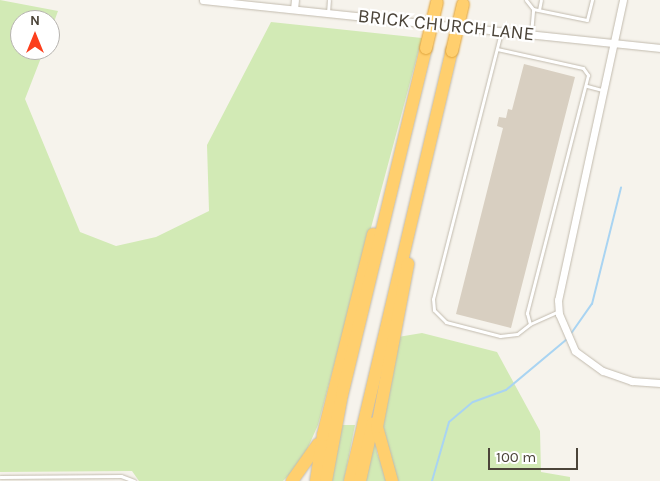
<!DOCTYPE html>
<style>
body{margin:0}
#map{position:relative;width:660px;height:481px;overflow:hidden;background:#f6f3ec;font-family:Karla,sans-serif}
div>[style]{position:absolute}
.green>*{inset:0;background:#d2eab5}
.stream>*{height:2px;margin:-1px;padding:0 1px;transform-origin:1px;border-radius:1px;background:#a9d4f2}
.building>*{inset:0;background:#d8cfc1}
.roads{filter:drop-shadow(0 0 1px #c2bbae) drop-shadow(0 0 1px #c2bbae)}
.lane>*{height:3px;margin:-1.5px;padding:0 1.5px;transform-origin:1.5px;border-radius:1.5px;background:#fff}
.street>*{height:7px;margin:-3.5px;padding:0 3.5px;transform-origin:3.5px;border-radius:3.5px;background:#fff}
.highway>*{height:12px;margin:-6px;padding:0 6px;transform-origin:6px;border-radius:6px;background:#ffcf6e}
.bridges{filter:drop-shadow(0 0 1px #e0a43c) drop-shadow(0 0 1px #e0a43c)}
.highway-bridge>*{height:12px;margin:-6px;padding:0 6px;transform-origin:6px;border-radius:6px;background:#ffcf6e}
span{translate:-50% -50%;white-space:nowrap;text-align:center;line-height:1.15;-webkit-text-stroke:4.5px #fff;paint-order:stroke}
.street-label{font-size:19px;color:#4b4439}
.north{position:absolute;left:10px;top:10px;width:50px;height:50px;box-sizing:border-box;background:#fff;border:1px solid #b7b4b0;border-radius:50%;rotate:0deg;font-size:14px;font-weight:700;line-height:20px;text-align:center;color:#4b4439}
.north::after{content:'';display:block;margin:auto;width:18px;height:22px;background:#fc3f1d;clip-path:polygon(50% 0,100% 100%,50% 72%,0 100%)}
.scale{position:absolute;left:488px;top:448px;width:90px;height:22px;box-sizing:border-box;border:2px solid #4b4439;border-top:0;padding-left:6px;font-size:15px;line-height:18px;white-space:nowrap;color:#4b4439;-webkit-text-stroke:4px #fff;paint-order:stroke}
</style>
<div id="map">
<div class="green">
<i style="clip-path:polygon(0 0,58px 11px,50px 33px,50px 20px,20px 20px,20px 50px,44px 50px,25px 99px,80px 232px,116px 246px,156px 237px,209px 211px,207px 145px,271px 22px,422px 38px,318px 425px,301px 463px,283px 481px,139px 481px,132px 471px,0 472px)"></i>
<i style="clip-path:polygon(422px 333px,497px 352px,540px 431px,541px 472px,570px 477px,570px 481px,398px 481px,382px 432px,398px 337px)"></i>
<i style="clip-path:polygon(340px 425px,355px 425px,344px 481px,329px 481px)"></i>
<i style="clip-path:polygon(374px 434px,377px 453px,388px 481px,365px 481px)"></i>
</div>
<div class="stream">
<i style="left:570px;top:335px;width:38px;rotate:-55deg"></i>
<i style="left:592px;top:304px;width:120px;rotate:-76deg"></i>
<i style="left:432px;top:481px;width:61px;rotate:-73.9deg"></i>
<i style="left:449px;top:422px;width:31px;rotate:-40deg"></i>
<i style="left:473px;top:402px;width:35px;rotate:-20deg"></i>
<i style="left:506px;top:390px;width:80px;rotate:-39.9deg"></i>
</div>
<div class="building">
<i style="clip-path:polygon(524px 64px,575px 77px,511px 328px,456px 314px,503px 128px,497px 126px,499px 117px,506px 118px,508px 109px,512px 110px)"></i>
</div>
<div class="roads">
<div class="lane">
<i style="left:526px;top:0;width:11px;rotate:52deg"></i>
<i style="left:533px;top:9px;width:55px;rotate:11.5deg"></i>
<i style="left:587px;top:20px;width:21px;rotate:-76deg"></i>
<i style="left:539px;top:10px;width:10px;rotate:-79deg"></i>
<i style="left:328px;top:13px;width:13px;rotate:-86deg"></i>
<i style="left:531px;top:34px;width:25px;rotate:-85deg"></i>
<i style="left:497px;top:49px;width:88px;rotate:12.5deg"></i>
<i style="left:583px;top:68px;width:9px;rotate:54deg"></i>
<i style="left:588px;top:75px;width:246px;rotate:104.4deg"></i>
<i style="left:527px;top:313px;width:11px;rotate:75deg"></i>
<i style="left:530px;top:324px;width:16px;rotate:142deg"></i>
<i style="left:517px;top:334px;width:17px;rotate:173deg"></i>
<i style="left:500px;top:336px;width:56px;rotate:-165.5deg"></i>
<i style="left:446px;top:322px;width:17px;rotate:-135deg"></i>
<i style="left:434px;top:310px;width:11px;rotate:-95deg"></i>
<i style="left:433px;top:299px;width:276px;rotate:-75.7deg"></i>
<i style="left:587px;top:86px;width:16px;rotate:15deg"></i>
<i style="left:530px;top:324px;width:32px;rotate:-24deg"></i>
<i style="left:0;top:477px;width:121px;rotate:-0.5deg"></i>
<i style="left:121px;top:476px;width:14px;rotate:21deg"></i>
</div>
<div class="street">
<i style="left:203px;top:0;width:460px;rotate:6deg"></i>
<i style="left:623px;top:0;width:307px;rotate:102.2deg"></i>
<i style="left:558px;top:300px;width:14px;rotate:86deg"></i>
<i style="left:559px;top:314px;width:40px;rotate:66.6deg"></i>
<i style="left:575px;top:351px;width:34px;rotate:36deg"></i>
<i style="left:603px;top:371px;width:31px;rotate:19deg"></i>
<i style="left:632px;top:381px;width:28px;rotate:4deg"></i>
<i style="left:294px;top:9px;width:9px;rotate:-84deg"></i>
</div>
<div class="highway">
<i style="left:292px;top:481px;width:45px;rotate:-54.9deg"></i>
<i style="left:316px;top:481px;width:47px;rotate:-81.3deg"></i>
<i style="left:323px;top:435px;width:207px;rotate:-76deg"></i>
<i style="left:326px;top:481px;width:87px;rotate:-79.5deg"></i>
<i style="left:342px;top:395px;width:357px;rotate:-76.4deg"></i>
<i style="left:350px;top:481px;width:442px;rotate:-76.7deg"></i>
<i style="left:360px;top:481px;width:59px;rotate:-77.4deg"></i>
<i style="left:392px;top:481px;width:56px;rotate:-105.5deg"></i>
<i style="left:377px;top:427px;width:166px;rotate:-79.2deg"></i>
</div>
</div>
<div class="bridges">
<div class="highway-bridge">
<i style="left:426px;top:48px;width:47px;rotate:-76.6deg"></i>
<i style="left:452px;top:51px;width:48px;rotate:-76.8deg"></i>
</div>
</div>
<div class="street-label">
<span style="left:446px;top:26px;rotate:6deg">BRICK CHURCH LANE</span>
</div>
<div class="north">N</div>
<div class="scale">100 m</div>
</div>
